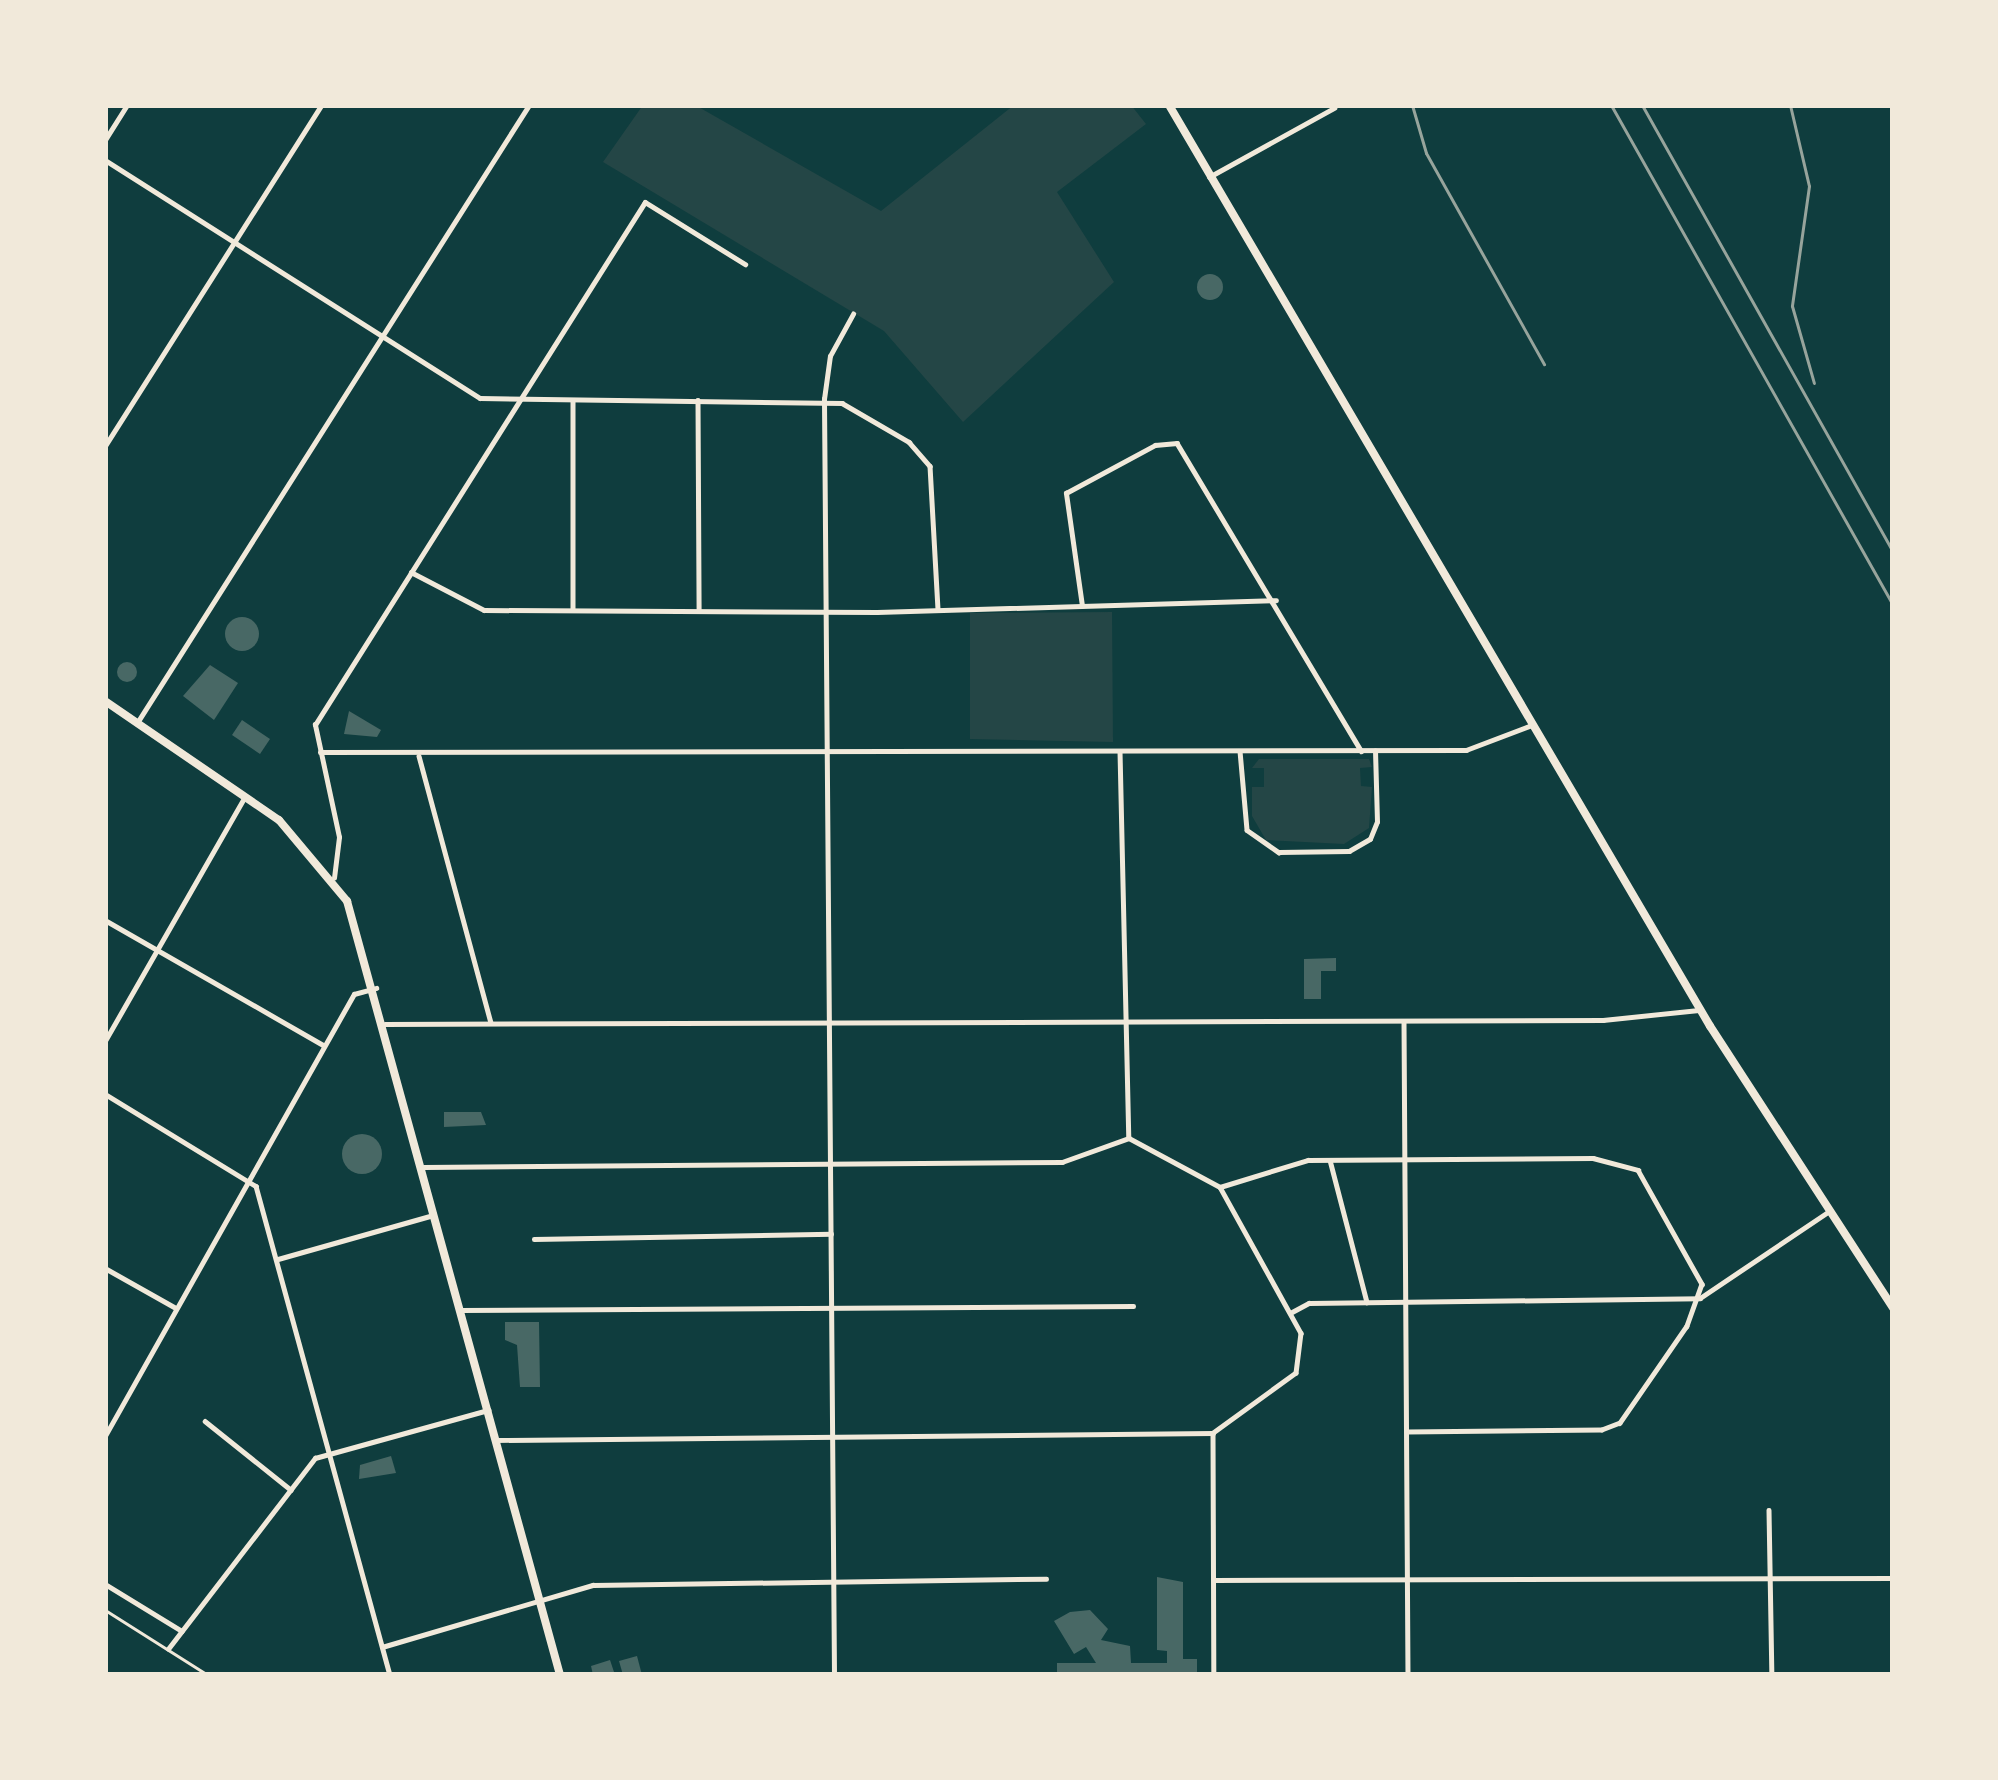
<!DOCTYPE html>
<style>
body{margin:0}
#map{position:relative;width:1998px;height:1780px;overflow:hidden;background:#0f3d3e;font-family:"Archivo Narrow",sans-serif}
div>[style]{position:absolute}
.green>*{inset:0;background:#244646}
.building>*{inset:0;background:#486865}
.round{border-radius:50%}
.service>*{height:3px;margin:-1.5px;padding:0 1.5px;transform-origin:1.5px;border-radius:1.5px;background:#f1e9da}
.minor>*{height:4.5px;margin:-2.25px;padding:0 2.25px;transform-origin:2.25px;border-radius:2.25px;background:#f1e9da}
.primary>*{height:8px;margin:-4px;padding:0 4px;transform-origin:4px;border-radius:4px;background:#f1e9da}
.rail>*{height:3px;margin:-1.5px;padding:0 1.5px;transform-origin:1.5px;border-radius:1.5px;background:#97a49c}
span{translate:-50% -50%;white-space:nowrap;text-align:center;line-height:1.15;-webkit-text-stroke:9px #f1e9da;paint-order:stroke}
.frame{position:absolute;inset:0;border:108px solid #f1e9da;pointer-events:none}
</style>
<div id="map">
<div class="green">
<i style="clip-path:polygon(643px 105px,695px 105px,881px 211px,1014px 105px,1131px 105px,1146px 124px,1057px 192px,1114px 282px,963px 422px,884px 331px,603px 162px)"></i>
<i style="clip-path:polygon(1112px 612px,1113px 742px,970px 739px,970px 613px)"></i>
<i style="clip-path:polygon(1259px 759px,1369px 759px,1372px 767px,1360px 768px,1361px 786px,1372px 787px,1369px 828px,1344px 844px,1266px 840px,1252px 816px,1252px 787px,1264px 787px,1264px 768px,1252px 768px)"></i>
</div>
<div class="building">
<i class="round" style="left:1197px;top:274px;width:26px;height:26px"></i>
<i class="round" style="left:225px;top:617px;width:34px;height:34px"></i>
<i class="round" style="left:117px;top:662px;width:20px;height:20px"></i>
<i style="clip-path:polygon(210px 665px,238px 683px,214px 720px,183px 696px)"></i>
<i style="clip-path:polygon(349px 711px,381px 730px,377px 737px,344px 734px)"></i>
<i style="clip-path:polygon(242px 720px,270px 739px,260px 754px,232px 735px)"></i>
<i style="clip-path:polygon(1336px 958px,1336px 971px,1321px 971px,1321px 999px,1304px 999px,1304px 959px)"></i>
<i style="clip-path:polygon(444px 1112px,481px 1112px,486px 1125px,444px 1127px)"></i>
<i class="round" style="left:342px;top:1134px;width:40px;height:40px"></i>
<i style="clip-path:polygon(505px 1322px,539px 1322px,540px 1387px,520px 1387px,517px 1345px,505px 1340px)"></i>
<i style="clip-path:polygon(391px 1456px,396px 1473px,359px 1479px,360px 1465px)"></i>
<i style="clip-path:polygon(1157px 1577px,1183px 1582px,1183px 1659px,1197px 1659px,1197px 1675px,1057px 1675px,1057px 1663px,1096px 1663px,1086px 1647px,1074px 1654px,1054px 1621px,1070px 1612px,1090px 1610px,1108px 1629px,1101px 1640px,1130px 1646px,1131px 1663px,1167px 1663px,1167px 1651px,1157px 1650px)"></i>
<i style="clip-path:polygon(637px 1656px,642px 1675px,623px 1675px,619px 1661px)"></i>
<i style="clip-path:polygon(610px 1660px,615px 1675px,593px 1675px,591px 1666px)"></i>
</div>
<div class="service">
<i style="left:105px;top:1610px;width:122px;rotate:32.3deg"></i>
</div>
<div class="minor">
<i style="left:105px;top:140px;width:41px;rotate:-57.8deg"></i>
<i style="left:105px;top:160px;width:444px;rotate:32.4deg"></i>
<i style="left:480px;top:398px;width:362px;rotate:0.8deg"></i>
<i style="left:842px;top:403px;width:78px;rotate:30.2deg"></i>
<i style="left:909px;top:442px;width:32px;rotate:49deg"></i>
<i style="left:930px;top:466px;width:144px;rotate:86.8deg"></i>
<i style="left:1209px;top:177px;width:143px;rotate:-28.9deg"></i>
<i style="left:698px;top:400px;width:209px;rotate:89.7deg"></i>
<i style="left:573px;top:401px;width:209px;rotate:90deg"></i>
<i style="left:105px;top:446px;width:404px;rotate:-57.6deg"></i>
<i style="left:411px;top:572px;width:82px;rotate:27.5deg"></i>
<i style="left:484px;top:610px;width:393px;rotate:0.3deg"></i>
<i style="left:877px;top:612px;width:399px;rotate:-1.7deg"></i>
<i style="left:1082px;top:606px;width:114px;rotate:-98.1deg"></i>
<i style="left:1066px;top:493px;width:101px;rotate:-28.3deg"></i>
<i style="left:1155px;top:445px;width:22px;rotate:-5deg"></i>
<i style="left:1177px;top:443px;width:359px;rotate:59.1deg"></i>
<i style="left:137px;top:723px;width:732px;rotate:-57.61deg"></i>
<i style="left:1120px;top:751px;width:387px;rotate:88.7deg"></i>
<i style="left:1240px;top:751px;width:79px;rotate:84.9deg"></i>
<i style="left:1247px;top:830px;width:39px;rotate:35deg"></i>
<i style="left:1279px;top:852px;width:70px;rotate:-0.8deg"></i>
<i style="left:1349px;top:851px;width:24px;rotate:-30deg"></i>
<i style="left:1370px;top:839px;width:18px;rotate:-68deg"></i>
<i style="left:1377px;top:822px;width:71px;rotate:-91.6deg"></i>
<i style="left:320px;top:752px;width:1146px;rotate:-0.1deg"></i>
<i style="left:1466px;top:750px;width:71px;rotate:-20.7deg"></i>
<i style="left:419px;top:756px;width:276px;rotate:74.9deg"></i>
<i style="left:334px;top:878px;width:41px;rotate:-83deg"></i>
<i style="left:339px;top:837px;width:115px;rotate:-102.1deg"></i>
<i style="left:315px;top:725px;width:618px;rotate:-57.75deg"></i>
<i style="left:645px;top:202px;width:118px;rotate:31.8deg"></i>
<i style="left:105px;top:920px;width:251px;rotate:29.8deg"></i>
<i style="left:1404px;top:1021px;width:654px;rotate:89.65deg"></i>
<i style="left:385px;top:1024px;width:1218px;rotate:-0.19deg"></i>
<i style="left:1603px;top:1020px;width:96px;rotate:-6deg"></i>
<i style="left:105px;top:1041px;width:281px;rotate:-60.2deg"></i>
<i style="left:105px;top:1094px;width:177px;rotate:31.4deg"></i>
<i style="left:256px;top:1186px;width:507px;rotate:74.68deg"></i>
<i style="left:1129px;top:1138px;width:103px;rotate:28.3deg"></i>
<i style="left:1220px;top:1187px;width:167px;rotate:61deg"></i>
<i style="left:1301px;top:1333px;width:40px;rotate:97.1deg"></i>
<i style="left:1296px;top:1373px;width:102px;rotate:144.1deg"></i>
<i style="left:1213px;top:1433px;width:242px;rotate:89.8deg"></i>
<i style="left:1330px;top:1160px;width:147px;rotate:75.4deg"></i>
<i style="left:424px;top:1167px;width:638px;rotate:-0.45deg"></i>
<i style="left:1062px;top:1162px;width:71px;rotate:-19.7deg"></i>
<i style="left:1220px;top:1187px;width:92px;rotate:-17.1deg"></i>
<i style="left:1308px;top:1160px;width:285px;rotate:-0.4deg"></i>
<i style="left:1593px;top:1158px;width:47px;rotate:14.9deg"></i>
<i style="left:1638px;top:1170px;width:131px;rotate:60.7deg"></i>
<i style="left:1702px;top:1284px;width:45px;rotate:109.7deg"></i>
<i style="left:1687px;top:1326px;width:118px;rotate:124.6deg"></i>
<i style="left:1620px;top:1423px;width:19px;rotate:159deg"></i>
<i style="left:1602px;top:1430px;width:194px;rotate:179.4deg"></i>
<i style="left:534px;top:1239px;width:297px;rotate:-1deg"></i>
<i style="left:278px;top:1259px;width:162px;rotate:-15.8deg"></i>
<i style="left:105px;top:1268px;width:81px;rotate:29.4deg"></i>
<i style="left:461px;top:1310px;width:672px;rotate:-0.34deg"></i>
<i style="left:1292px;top:1312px;width:19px;rotate:-28deg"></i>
<i style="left:1309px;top:1303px;width:391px;rotate:-0.7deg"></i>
<i style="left:1700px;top:1298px;width:154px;rotate:-33.9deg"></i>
<i style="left:205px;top:1421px;width:110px;rotate:38.7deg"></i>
<i style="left:105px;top:1436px;width:507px;rotate:-60.61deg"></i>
<i style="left:354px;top:994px;width:23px;rotate:-15deg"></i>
<i style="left:496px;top:1440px;width:717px;rotate:-0.56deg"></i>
<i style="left:1769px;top:1510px;width:165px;rotate:89deg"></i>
<i style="left:1216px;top:1580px;width:677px;rotate:-0.17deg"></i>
<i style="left:105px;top:1584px;width:90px;rotate:31.4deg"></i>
<i style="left:382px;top:1647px;width:220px;rotate:-16.4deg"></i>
<i style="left:593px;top:1585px;width:453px;rotate:-0.8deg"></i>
<i style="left:168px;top:1649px;width:241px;rotate:-52.4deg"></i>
<i style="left:315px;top:1458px;width:180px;rotate:-15.5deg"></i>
<i style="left:834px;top:1675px;width:1276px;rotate:-90.45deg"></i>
<i style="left:824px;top:399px;width:43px;rotate:-82.1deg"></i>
<i style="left:830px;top:356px;width:48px;rotate:-61.3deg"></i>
</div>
<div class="primary">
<i style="left:1169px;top:105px;width:1068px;rotate:59.57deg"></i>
<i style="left:1710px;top:1026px;width:336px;rotate:57deg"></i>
<i style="left:105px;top:701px;width:211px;rotate:34.4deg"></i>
<i style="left:279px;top:820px;width:106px;rotate:50deg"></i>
<i style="left:347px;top:901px;width:803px;rotate:74.61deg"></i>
</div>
<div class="rail">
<i style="left:1412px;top:105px;width:50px;rotate:73.7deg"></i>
<i style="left:1426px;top:153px;width:242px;rotate:60.8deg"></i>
<i style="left:1611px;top:105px;width:574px;rotate:60.58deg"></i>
<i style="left:1642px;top:105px;width:513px;rotate:60.68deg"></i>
<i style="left:1790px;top:105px;width:83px;rotate:76.8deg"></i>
<i style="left:1809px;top:186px;width:121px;rotate:98.1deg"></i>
<i style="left:1792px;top:306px;width:80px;rotate:74.1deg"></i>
</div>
<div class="frame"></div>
</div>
